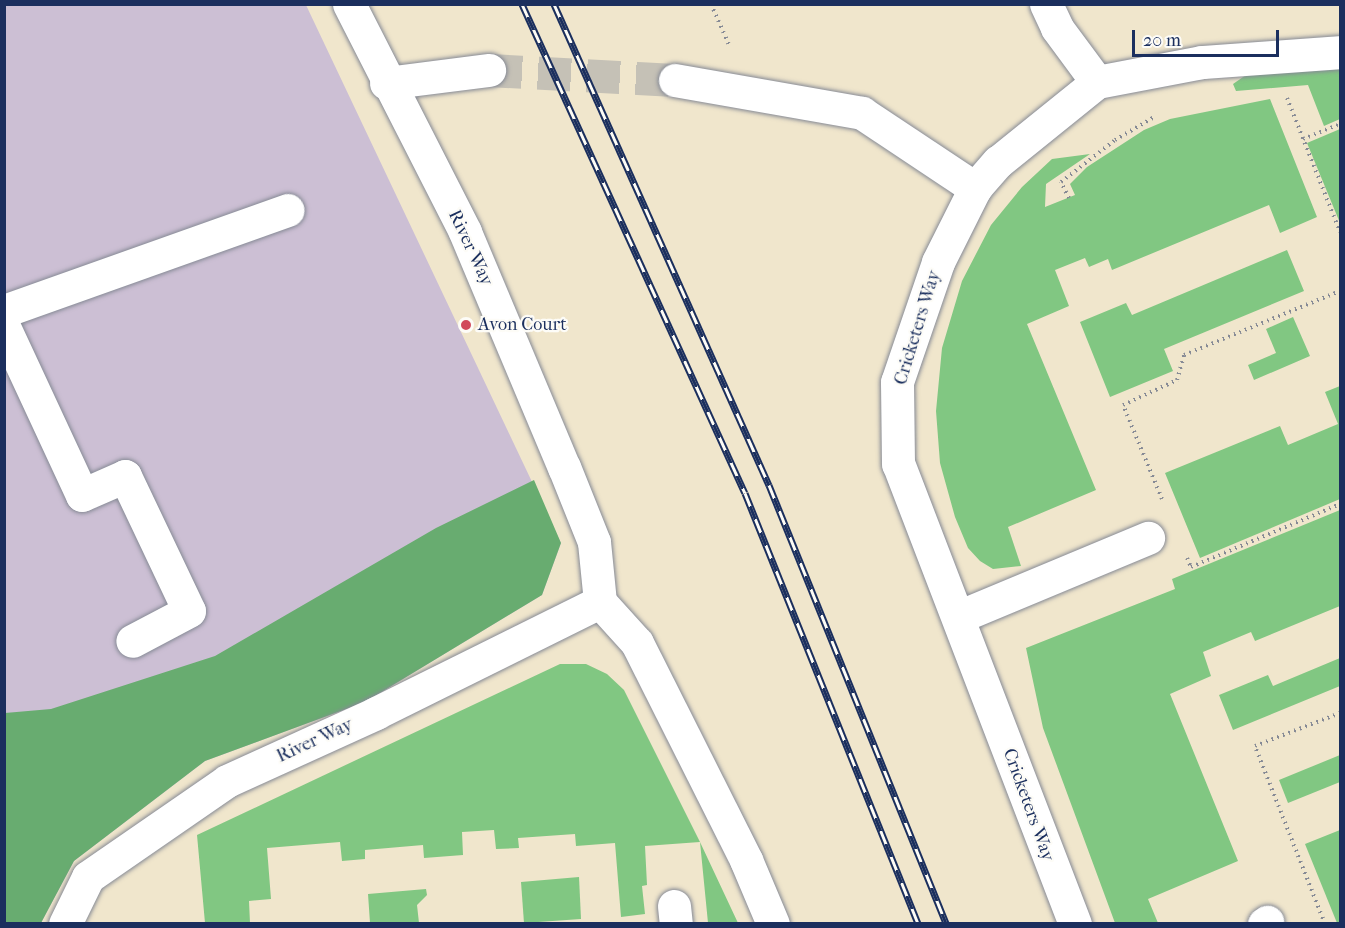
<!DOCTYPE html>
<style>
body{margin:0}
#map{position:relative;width:1345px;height:928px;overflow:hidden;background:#f0e6cc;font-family:"IM FELL French Canon",serif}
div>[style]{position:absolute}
.industrial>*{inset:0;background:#ccbfd4}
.green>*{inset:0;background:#81c782}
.forest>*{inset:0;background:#68ac70}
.minor-tunnel>*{height:33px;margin-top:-16.5px;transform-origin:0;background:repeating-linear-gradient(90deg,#c5c1b6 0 33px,transparent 0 49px)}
.path>*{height:4px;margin-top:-2px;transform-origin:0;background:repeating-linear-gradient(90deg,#868a95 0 1.5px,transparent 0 6px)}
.roads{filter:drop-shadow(0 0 2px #868a95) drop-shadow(0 0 2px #868a95)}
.minor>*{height:33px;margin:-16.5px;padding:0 16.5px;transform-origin:16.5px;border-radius:16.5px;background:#fff}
.rail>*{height:7px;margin-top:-3.5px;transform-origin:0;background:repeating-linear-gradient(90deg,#fdfcf7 0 14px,#1b2f5e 0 28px);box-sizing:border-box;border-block:2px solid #1b2f5e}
.dots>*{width:16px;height:16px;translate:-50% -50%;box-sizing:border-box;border:3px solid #fdfcf7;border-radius:50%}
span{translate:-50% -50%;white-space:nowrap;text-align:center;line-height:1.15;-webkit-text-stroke:4.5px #fdfcf7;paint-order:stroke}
.street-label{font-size:18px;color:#1b2f5e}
.poi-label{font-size:18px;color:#1b2f5e}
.left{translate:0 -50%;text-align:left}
.frame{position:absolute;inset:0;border:6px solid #1b2f5e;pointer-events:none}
.scale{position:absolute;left:1132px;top:30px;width:147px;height:27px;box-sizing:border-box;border:3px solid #1b2f5e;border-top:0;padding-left:8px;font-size:18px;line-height:21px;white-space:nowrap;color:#1b2f5e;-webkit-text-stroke:4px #fdfcf7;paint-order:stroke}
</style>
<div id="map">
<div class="industrial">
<i style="clip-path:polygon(5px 5px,306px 5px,561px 543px,542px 595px,365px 702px,205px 761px,74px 861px,41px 923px,5px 924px)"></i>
</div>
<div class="green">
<i style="clip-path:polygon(1340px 67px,1340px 119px,1324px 126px,1308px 85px,1236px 91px,1233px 84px,1246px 75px)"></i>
<i style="clip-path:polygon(1270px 99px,1317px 217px,1280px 233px,1269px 205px,1112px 270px,1108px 259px,1089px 267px,1085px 258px,1055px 270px,1069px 306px,1027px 324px,1096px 490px,1008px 527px,1021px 566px,993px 569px,980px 561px,968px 548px,955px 517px,940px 463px,936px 411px,942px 348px,962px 281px,991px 225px,1022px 187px,1052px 159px,1090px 154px,1046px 184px,1045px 207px,1075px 195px,1070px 184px,1087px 167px,1144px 130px,1170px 119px)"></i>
<i style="clip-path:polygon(1340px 129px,1340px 223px,1307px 143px)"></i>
<i style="clip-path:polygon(1287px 250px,1304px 291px,1164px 349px,1173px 371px,1110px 397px,1080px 322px,1126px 303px,1132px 315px)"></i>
<i style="clip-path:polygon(1293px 317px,1310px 356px,1254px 380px,1248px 365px,1276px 353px,1266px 329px)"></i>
<i style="clip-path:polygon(1340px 386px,1340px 499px,1200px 558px,1165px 473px,1280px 426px,1288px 445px,1338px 424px,1325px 392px)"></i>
<i style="clip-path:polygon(1340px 510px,1340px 606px,1255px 641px,1251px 632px,1203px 652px,1211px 676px,1170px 694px,1238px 861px,1148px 899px,1158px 923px,1115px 923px,1043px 728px,1026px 648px,1175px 589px,1172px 579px)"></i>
<i style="clip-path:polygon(1340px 658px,1340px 686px,1233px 730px,1219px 695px,1268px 675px,1273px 686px)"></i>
<i style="clip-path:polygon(560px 664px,586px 664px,607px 674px,624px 690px,700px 842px,738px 923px,708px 923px,700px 842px,645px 846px,647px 885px,642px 886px,645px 914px,621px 917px,615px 843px,576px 846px,575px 834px,518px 838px,519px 848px,496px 849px,494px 830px,462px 832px,463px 855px,424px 858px,423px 845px,365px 850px,365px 859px,342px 861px,340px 842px,267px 848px,271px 899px,249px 901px,250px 923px,205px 923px,197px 835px)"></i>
<i style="clip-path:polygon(1340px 755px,1340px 782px,1288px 803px,1279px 780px)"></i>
<i style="clip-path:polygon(1340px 830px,1340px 922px,1337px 923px,1305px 844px)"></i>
<i style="clip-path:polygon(579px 877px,581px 919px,524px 923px,521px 882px)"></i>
<i style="clip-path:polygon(426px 889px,427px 895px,417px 905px,419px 923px,370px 923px,368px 894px)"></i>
</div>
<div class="forest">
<i style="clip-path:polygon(534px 480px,561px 543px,542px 595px,365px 702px,205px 761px,74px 861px,41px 923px,5px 924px,5px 713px,51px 709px,215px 656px,436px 528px)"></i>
</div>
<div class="minor-tunnel">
<i style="left:489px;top:70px;width:186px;rotate:3.1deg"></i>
</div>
<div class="path">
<i style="left:711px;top:4px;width:47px;rotate:66.2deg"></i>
<i style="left:1287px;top:98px;width:144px;rotate:68.4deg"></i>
<i style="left:1303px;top:139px;width:40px;rotate:-22deg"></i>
<i style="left:1069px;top:198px;width:18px;rotate:-117deg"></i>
<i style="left:1061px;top:182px;width:68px;rotate:-37.9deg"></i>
<i style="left:1115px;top:140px;width:45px;rotate:-30.5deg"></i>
<i style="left:1162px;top:499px;width:102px;rotate:-112.5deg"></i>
<i style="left:1123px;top:405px;width:60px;rotate:-24.8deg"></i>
<i style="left:1177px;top:380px;width:26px;rotate:-74deg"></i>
<i style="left:1184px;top:355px;width:169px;rotate:-22.3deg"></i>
<i style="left:1187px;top:558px;width:10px;rotate:66deg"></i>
<i style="left:1191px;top:567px;width:162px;rotate:-22.9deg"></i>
<i style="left:1325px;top:924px;width:191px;rotate:-111.5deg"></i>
<i style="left:1255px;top:746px;width:91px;rotate:-21.2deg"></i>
</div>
<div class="roads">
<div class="minor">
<i style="left:349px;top:4px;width:256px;rotate:63deg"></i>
<i style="left:465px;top:232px;width:255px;rotate:67.2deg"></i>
<i style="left:564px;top:467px;width:81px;rotate:68.2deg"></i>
<i style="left:594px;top:542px;width:60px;rotate:84.3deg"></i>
<i style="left:600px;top:602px;width:55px;rotate:47.9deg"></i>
<i style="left:637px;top:643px;width:243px;rotate:63.3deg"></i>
<i style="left:746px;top:860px;width:69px;rotate:67.1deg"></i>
<i style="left:1046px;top:4px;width:26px;rotate:65deg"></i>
<i style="left:1057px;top:28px;width:67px;rotate:53.5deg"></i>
<i style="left:675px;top:80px;width:190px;rotate:10deg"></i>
<i style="left:862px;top:113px;width:136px;rotate:33.6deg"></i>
<i style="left:386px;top:83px;width:104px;rotate:-7.2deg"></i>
<i style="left:4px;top:311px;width:301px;rotate:-19.6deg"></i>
<i style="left:4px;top:327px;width:185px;rotate:65.1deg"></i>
<i style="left:82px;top:495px;width:47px;rotate:-23.8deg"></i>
<i style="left:125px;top:476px;width:149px;rotate:64.6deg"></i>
<i style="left:189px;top:611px;width:64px;rotate:152.2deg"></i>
<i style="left:958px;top:617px;width:206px;rotate:-22.6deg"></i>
<i style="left:674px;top:906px;width:18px;rotate:84deg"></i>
<i style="left:65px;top:924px;width:52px;rotate:-63.9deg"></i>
<i style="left:88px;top:877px;width:169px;rotate:-34.6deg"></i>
<i style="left:227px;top:781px;width:164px;rotate:-24.5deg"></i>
<i style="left:376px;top:713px;width:250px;rotate:-26.4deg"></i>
<i style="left:1075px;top:924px;width:493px;rotate:-111deg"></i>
<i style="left:898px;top:464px;width:82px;rotate:-90.7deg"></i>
<i style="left:897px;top:382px;width:127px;rotate:-71.1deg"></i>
<i style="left:938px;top:262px;width:83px;rotate:-63.4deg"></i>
<i style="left:975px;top:188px;width:35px;rotate:-49deg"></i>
<i style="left:998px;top:162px;width:127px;rotate:-38.9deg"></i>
<i style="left:1097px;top:82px;width:107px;rotate:-10.8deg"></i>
<i style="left:1202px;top:62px;width:138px;rotate:-4.1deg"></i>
<i style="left:1264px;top:924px;width:4px;rotate:-34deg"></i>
</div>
</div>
<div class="rail">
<i style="left:522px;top:4px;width:537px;rotate:65.49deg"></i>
<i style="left:745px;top:493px;width:464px;rotate:68.1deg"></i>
<i style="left:554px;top:4px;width:527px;rotate:65.92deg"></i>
<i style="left:769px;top:485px;width:473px;rotate:68deg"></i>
</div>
<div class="dots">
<i style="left:466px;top:325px;background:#d1495b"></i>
</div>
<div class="street-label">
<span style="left:470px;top:248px;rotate:65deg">River Way</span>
<span style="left:918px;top:328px;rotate:-73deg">Cricketers Way</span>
<span style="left:315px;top:741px;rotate:-25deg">River Way</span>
<span style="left:1028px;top:805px;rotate:70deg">Cricketers Way</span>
</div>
<div class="poi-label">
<span class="left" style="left:478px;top:325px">Avon Court</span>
</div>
<div class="frame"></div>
<div class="scale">20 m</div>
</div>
